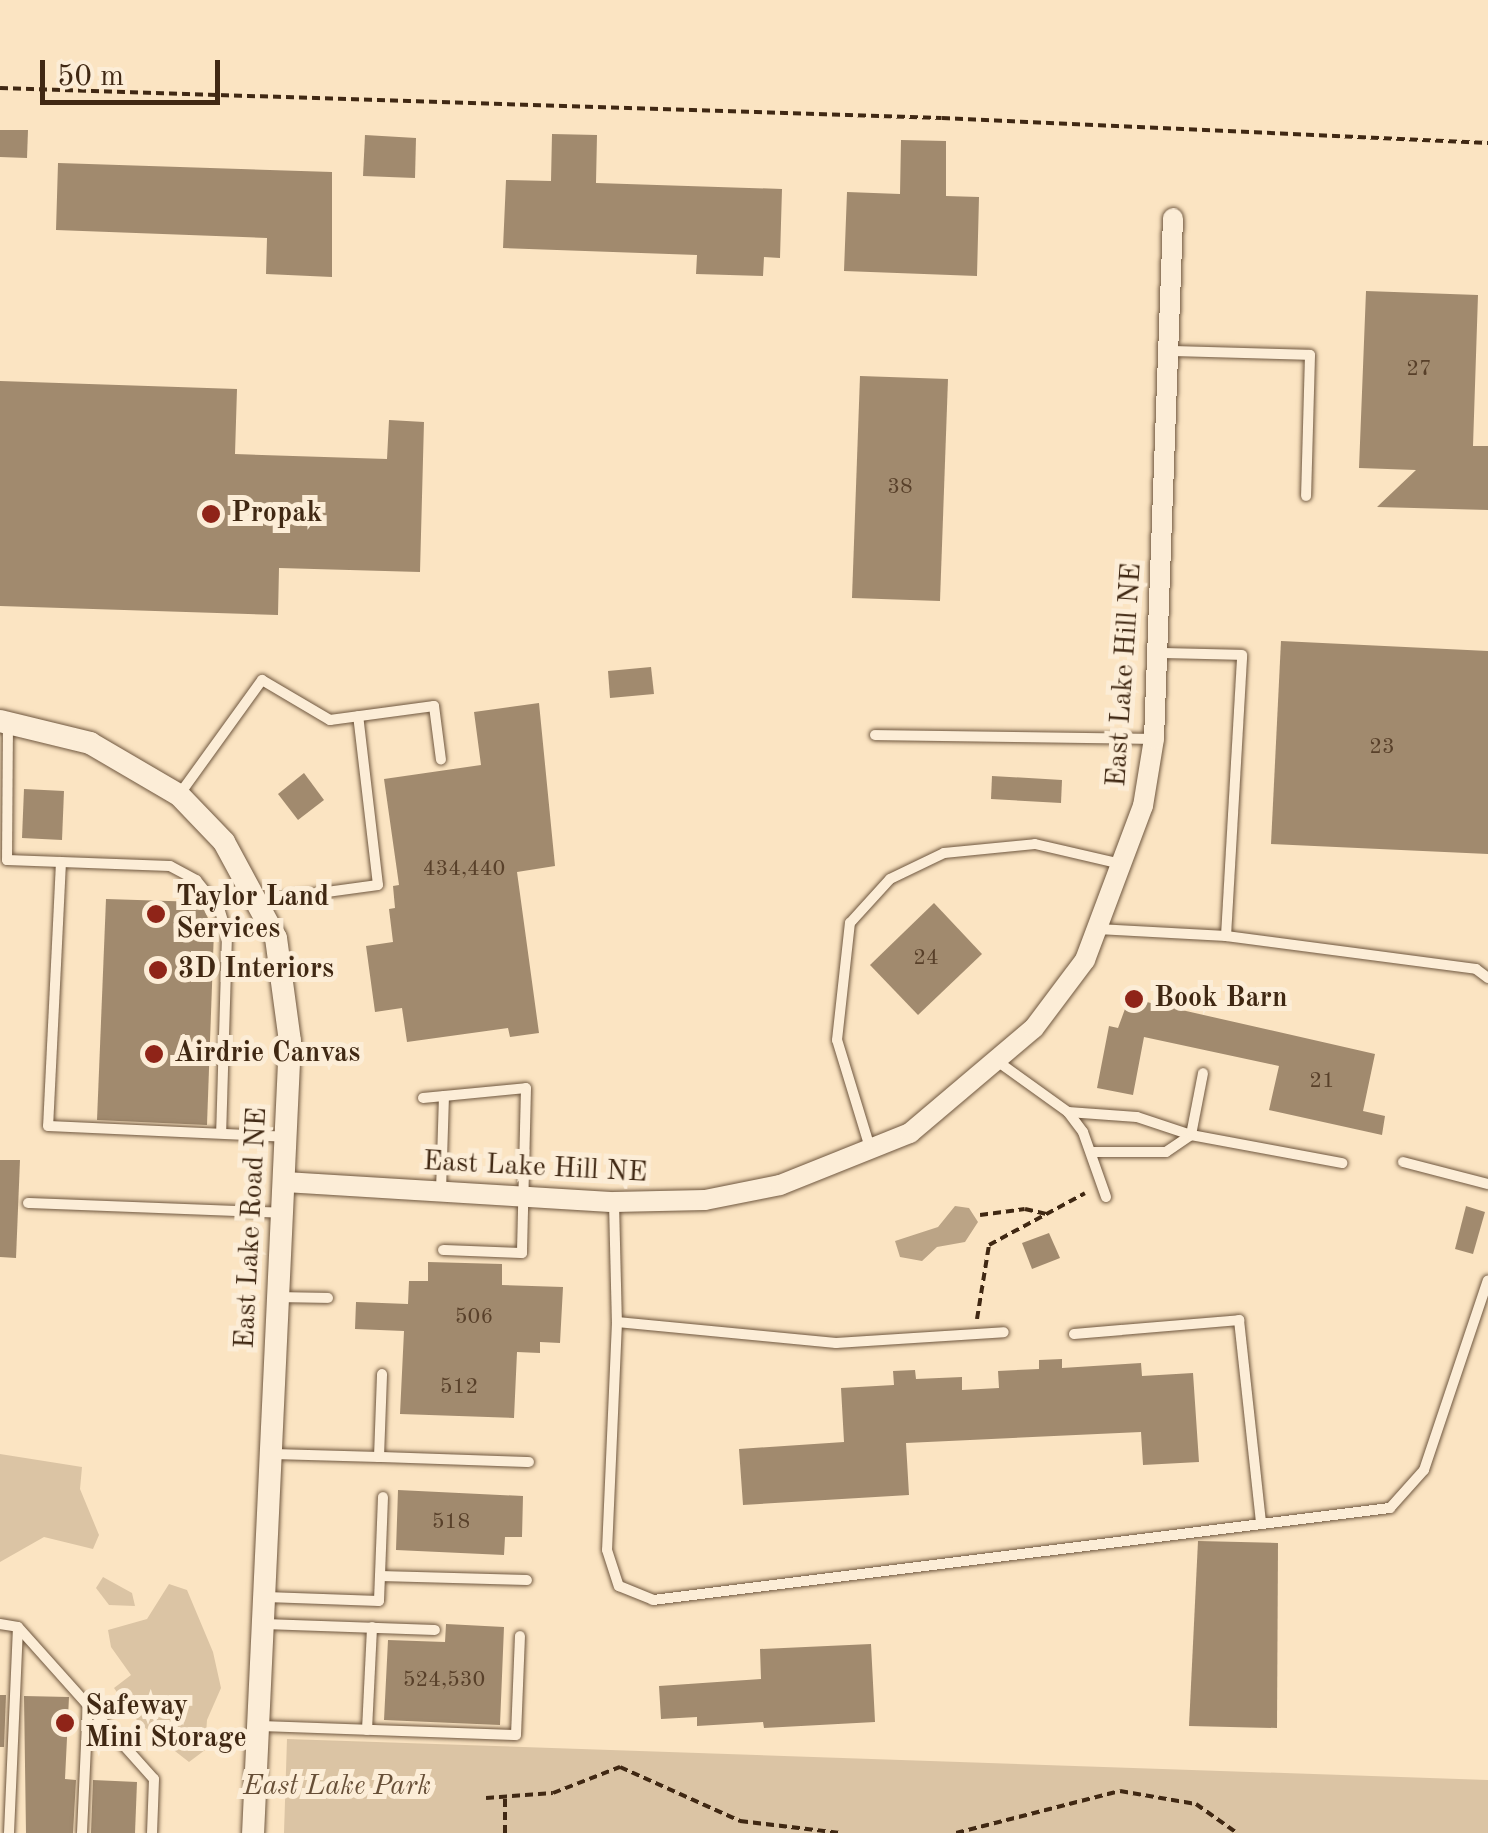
<!DOCTYPE html>
<style>
body{margin:0}
#map{position:relative;width:1488px;height:1833px;overflow:hidden;background:#fbe4c2;font-family:"Old Standard TT",serif}
div>[style]{position:absolute}
.green>*{inset:0;background:#dbc4a4}
.water>*{inset:0;background:#bba486}
.building>*{inset:0;background:#a18a6e}
.path>*{height:4px;margin-top:-2px;transform-origin:0;background:repeating-linear-gradient(90deg,#402813 0 8px,transparent 0 13px)}
.roads{filter:drop-shadow(0 0 2px #6f573f) drop-shadow(0 0 2px #6f573f)}
.service>*{height:10px;margin:-5px;padding:0 5px;transform-origin:5px;border-radius:5px;background:#fcedd7}
.minor>*{height:20px;margin:-10px;padding:0 10px;transform-origin:10px;border-radius:10px;background:#fcedd7}
.tertiary>*{height:22px;margin:-11px;padding:0 11px;transform-origin:11px;border-radius:11px;background:#fcedd7}
.dots>*{width:28px;height:28px;translate:-50% -50%;box-sizing:border-box;border:5px solid #fcedd7;border-radius:50%}
span{translate:-50% -50%;white-space:nowrap;text-align:center;line-height:1.15;-webkit-text-stroke:10px #fcedd7;paint-order:stroke}
.number-label{font-size:22px;color:#58402a}
.number-label span{-webkit-text-stroke-width:0}
.poi-label{font-size:28px;color:#402813;font-weight:700}
.left{translate:0 -50%;text-align:left}
.street-label{font-size:28px;color:#402813}
.park-label{font-size:28px;color:#674f37;font-style:italic}
.scale{position:absolute;left:40px;top:60px;width:180px;height:45px;box-sizing:border-box;border:5px solid #402813;border-top:0;padding-left:12px;font-size:30px;line-height:35px;white-space:nowrap;color:#402813;-webkit-text-stroke:8px #fcedd7;paint-order:stroke}
</style>
<div id="map">
<div class="green">
<i style="clip-path:polygon(0 1454px,82px 1467px,80px 1489px,99px 1535px,93px 1549px,44px 1537px,0 1562px)"></i>
<i style="clip-path:polygon(103px 1577px,132px 1593px,135px 1606px,109px 1605px,96px 1588px)"></i>
<i style="clip-path:polygon(169px 1584px,187px 1590px,213px 1652px,221px 1688px,207px 1720px,205px 1750px,189px 1762px,139px 1723px,114px 1688px,131px 1675px,111px 1647px,108px 1630px,147px 1619px)"></i>
<i style="clip-path:polygon(287px 1739px,1488px 1780px,1488px 1833px,284px 1833px)"></i>
</div>
<div class="water">
<i style="clip-path:polygon(955px 1206px,969px 1208px,978px 1222px,965px 1242px,937px 1247px,922px 1261px,900px 1257px,895px 1241px,938px 1227px)"></i>
</div>
<div class="building">
<i style="clip-path:polygon(0 130px,28px 130px,27px 158px,0 157px)"></i>
<i style="clip-path:polygon(552px 134px,597px 135px,596px 183px,782px 189px,780px 258px,764px 257px,763px 276px,696px 274px,697px 255px,503px 248px,506px 180px,551px 181px)"></i>
<i style="clip-path:polygon(365px 135px,416px 138px,415px 178px,363px 176px)"></i>
<i style="clip-path:polygon(901px 140px,946px 141px,946px 196px,979px 197px,977px 276px,844px 271px,847px 192px,900px 194px)"></i>
<i style="clip-path:polygon(58px 163px,332px 172px,332px 277px,266px 274px,267px 238px,56px 230px)"></i>
<i style="clip-path:polygon(1366px 291px,1478px 295px,1473px 446px,1488px 446px,1488px 510px,1377px 507px,1416px 470px,1359px 468px)"></i>
<i style="clip-path:polygon(860px 376px,948px 379px,940px 601px,852px 598px)"></i>
<i style="clip-path:polygon(0 381px,237px 389px,235px 454px,387px 459px,389px 420px,424px 422px,420px 572px,279px 568px,278px 615px,0 606px)"></i>
<i style="clip-path:polygon(1281px 641px,1488px 651px,1488px 854px,1271px 844px)"></i>
<i style="clip-path:polygon(651px 667px,654px 694px,610px 698px,608px 671px)"></i>
<i style="clip-path:polygon(539px 703px,555px 866px,517px 872px,539px 1033px,510px 1037px,508px 1028px,407px 1042px,402px 1008px,375px 1012px,366px 946px,393px 942px,389px 909px,395px 908px,393px 886px,399px 885px,384px 779px,481px 765px,474px 712px)"></i>
<i style="clip-path:polygon(304px 773px,324px 800px,298px 820px,278px 794px)"></i>
<i style="clip-path:polygon(992px 776px,1062px 780px,1061px 803px,991px 799px)"></i>
<i style="clip-path:polygon(24px 789px,64px 791px,62px 840px,22px 838px)"></i>
<i style="clip-path:polygon(106px 899px,200px 902px,214px 930px,207px 1125px,97px 1120px)"></i>
<i style="clip-path:polygon(934px 903px,982px 954px,918px 1015px,870px 965px)"></i>
<i style="clip-path:polygon(1129px 998px,1375px 1054px,1363px 1111px,1385px 1116px,1382px 1135px,1269px 1110px,1279px 1066px,1144px 1037px,1133px 1095px,1097px 1088px,1109px 1026px,1118px 1028px)"></i>
<i style="clip-path:polygon(0 1160px,20px 1160px,16px 1258px,0 1257px)"></i>
<i style="clip-path:polygon(1466px 1206px,1485px 1212px,1473px 1254px,1455px 1249px)"></i>
<i style="clip-path:polygon(1049px 1233px,1060px 1258px,1032px 1269px,1022px 1243px)"></i>
<i style="clip-path:polygon(428px 1262px,502px 1264px,502px 1285px,563px 1287px,560px 1343px,540px 1342px,540px 1353px,517px 1352px,514px 1418px,400px 1414px,404px 1331px,355px 1329px,356px 1302px,408px 1304px,409px 1281px,428px 1281px)"></i>
<i style="clip-path:polygon(1062px 1359px,1062px 1368px,1141px 1363px,1142px 1376px,1193px 1373px,1199px 1462px,1143px 1465px,1141px 1432px,906px 1443px,909px 1495px,743px 1505px,739px 1449px,844px 1442px,841px 1388px,894px 1385px,893px 1371px,915px 1370px,916px 1379px,962px 1377px,962px 1390px,999px 1388px,998px 1371px,1039px 1369px,1039px 1360px)"></i>
<i style="clip-path:polygon(398px 1490px,523px 1496px,522px 1537px,505px 1537px,504px 1555px,396px 1550px)"></i>
<i style="clip-path:polygon(1198px 1541px,1278px 1543px,1277px 1728px,1189px 1726px)"></i>
<i style="clip-path:polygon(446px 1624px,504px 1627px,500px 1725px,384px 1720px,388px 1640px,445px 1642px)"></i>
<i style="clip-path:polygon(871px 1644px,875px 1722px,764px 1728px,763px 1722px,697px 1726px,697px 1717px,661px 1719px,659px 1686px,761px 1679px,760px 1649px)"></i>
<i style="clip-path:polygon(0 1695px,6px 1695px,4px 1747px,0 1747px)"></i>
<i style="clip-path:polygon(24px 1696px,69px 1697px,65px 1779px,76px 1780px,73px 1833px,26px 1833px)"></i>
<i style="clip-path:polygon(93px 1780px,137px 1782px,135px 1833px,91px 1833px)"></i>
</div>
<div class="path">
<i style="left:0;top:88px;width:942px;rotate:1.82deg"></i>
<i style="left:942px;top:118px;width:547px;rotate:2.62deg"></i>
<i style="left:980px;top:1215px;width:45px;rotate:-7.6deg"></i>
<i style="left:1025px;top:1209px;width:22px;rotate:13deg"></i>
<i style="left:977px;top:1319px;width:75px;rotate:-80.8deg"></i>
<i style="left:989px;top:1245px;width:109px;rotate:-28.4deg"></i>
<i style="left:486px;top:1798px;width:67px;rotate:-4.3deg"></i>
<i style="left:553px;top:1793px;width:72px;rotate:-21.2deg"></i>
<i style="left:620px;top:1767px;width:132px;rotate:24.2deg"></i>
<i style="left:740px;top:1821px;width:101px;rotate:6.8deg"></i>
<i style="left:505px;top:1833px;width:35px;rotate:-90deg"></i>
<i style="left:956px;top:1833px;width:169px;rotate:-14.4deg"></i>
<i style="left:1120px;top:1791px;width:77px;rotate:9.7deg"></i>
<i style="left:1196px;top:1804px;width:50px;rotate:35.3deg"></i>
</div>
<div class="roads">
<div class="service">
<i style="left:1169px;top:351px;width:141px;rotate:1.6deg"></i>
<i style="left:1310px;top:355px;width:141px;rotate:91.6deg"></i>
<i style="left:8px;top:721px;width:139px;rotate:90.4deg"></i>
<i style="left:7px;top:860px;width:163px;rotate:2.1deg"></i>
<i style="left:170px;top:866px;width:30px;rotate:28deg"></i>
<i style="left:196px;top:880px;width:36px;rotate:51deg"></i>
<i style="left:219px;top:908px;width:28px;rotate:73deg"></i>
<i style="left:227px;top:935px;width:198px;rotate:91.7deg"></i>
<i style="left:875px;top:735px;width:278px;rotate:0.8deg"></i>
<i style="left:179px;top:795px;width:142px;rotate:-54.2deg"></i>
<i style="left:262px;top:680px;width:79px;rotate:30.5deg"></i>
<i style="left:330px;top:720px;width:105px;rotate:-7.7deg"></i>
<i style="left:434px;top:706px;width:54px;rotate:82.6deg"></i>
<i style="left:61px;top:862px;width:264px;rotate:92.8deg"></i>
<i style="left:48px;top:1126px;width:238px;rotate:2.6deg"></i>
<i style="left:261px;top:901px;width:118px;rotate:-7.8deg"></i>
<i style="left:378px;top:885px;width:170px;rotate:-96.7deg"></i>
<i style="left:1098px;top:929px;width:128px;rotate:3.1deg"></i>
<i style="left:1226px;top:936px;width:281px;rotate:-86.7deg"></i>
<i style="left:1242px;top:655px;width:84px;rotate:-178.6deg"></i>
<i style="left:1226px;top:936px;width:252px;rotate:7.5deg"></i>
<i style="left:1476px;top:969px;width:15px;rotate:37deg"></i>
<i style="left:997px;top:1061px;width:87px;rotate:35.7deg"></i>
<i style="left:1068px;top:1112px;width:25px;rotate:53deg"></i>
<i style="left:1083px;top:1132px;width:69px;rotate:70.5deg"></i>
<i style="left:423px;top:1098px;width:103px;rotate:-5.5deg"></i>
<i style="left:526px;top:1088px;width:165px;rotate:91.4deg"></i>
<i style="left:522px;top:1253px;width:79px;rotate:-177.8deg"></i>
<i style="left:1068px;top:1112px;width:69px;rotate:4.1deg"></i>
<i style="left:1137px;top:1117px;width:57px;rotate:18.4deg"></i>
<i style="left:1191px;top:1135px;width:154px;rotate:10.5deg"></i>
<i style="left:871px;top:1151px;width:116px;rotate:-107deg"></i>
<i style="left:837px;top:1040px;width:118px;rotate:-83.7deg"></i>
<i style="left:850px;top:923px;width:59px;rotate:-47.7deg"></i>
<i style="left:890px;top:879px;width:60px;rotate:-25.7deg"></i>
<i style="left:944px;top:853px;width:91px;rotate:-5.6deg"></i>
<i style="left:1035px;top:844px;width:88px;rotate:13.1deg"></i>
<i style="left:1091px;top:1152px;width:75px"></i>
<i style="left:1166px;top:1152px;width:30px;rotate:-34deg"></i>
<i style="left:1191px;top:1135px;width:63px;rotate:-79deg"></i>
<i style="left:1403px;top:1162px;width:88px;rotate:14.5deg"></i>
<i style="left:441px;top:1191px;width:95px;rotate:-88.2deg"></i>
<i style="left:28px;top:1203px;width:255px;rotate:2.2deg"></i>
<i style="left:614px;top:1203px;width:119px;rotate:88.6deg"></i>
<i style="left:617px;top:1322px;width:220px;rotate:5.5deg"></i>
<i style="left:836px;top:1343px;width:168px;rotate:-3.7deg"></i>
<i style="left:280px;top:1297px;width:48px;rotate:1.2deg"></i>
<i style="left:617px;top:1322px;width:228px;rotate:92.5deg"></i>
<i style="left:607px;top:1550px;width:38px;rotate:72deg"></i>
<i style="left:619px;top:1586px;width:37px;rotate:22deg"></i>
<i style="left:653px;top:1600px;width:743px;rotate:-7.12deg"></i>
<i style="left:1390px;top:1508px;width:51px;rotate:-48.2deg"></i>
<i style="left:1424px;top:1470px;width:200px;rotate:-71.4deg"></i>
<i style="left:1074px;top:1334px;width:166px;rotate:-4.8deg"></i>
<i style="left:1239px;top:1320px;width:205px;rotate:83.8deg"></i>
<i style="left:273px;top:1454px;width:106px;rotate:1.6deg"></i>
<i style="left:379px;top:1457px;width:83px;rotate:-87.9deg"></i>
<i style="left:379px;top:1457px;width:150px;rotate:1.9deg"></i>
<i style="left:380px;top:1576px;width:147px;rotate:1.6deg"></i>
<i style="left:266px;top:1597px;width:113px;rotate:2deg"></i>
<i style="left:379px;top:1601px;width:104px;rotate:-87.8deg"></i>
<i style="left:0;top:1624px;width:18px;rotate:9deg"></i>
<i style="left:18px;top:1627px;width:204px;rotate:48.2deg"></i>
<i style="left:154px;top:1779px;width:54px;rotate:92.1deg"></i>
<i style="left:264px;top:1624px;width:171px;rotate:2deg"></i>
<i style="left:259px;top:1726px;width:257px;rotate:2deg"></i>
<i style="left:516px;top:1735px;width:99px;rotate:-87.7deg"></i>
<i style="left:367px;top:1730px;width:103px;rotate:-87.2deg"></i>
<i style="left:9px;top:1833px;width:206px;rotate:-87.5deg"></i>
<i style="left:82px;top:1833px;width:131px;rotate:-87.4deg"></i>
</div>
<div class="minor">
<i style="left:285px;top:1182px;width:330px;rotate:3.5deg"></i>
<i style="left:614px;top:1202px;width:91px;rotate:-1.3deg"></i>
<i style="left:705px;top:1200px;width:76px;rotate:-11.3deg"></i>
<i style="left:780px;top:1185px;width:140px;rotate:-21.8deg"></i>
<i style="left:910px;top:1133px;width:162px;rotate:-40.3deg"></i>
<i style="left:1034px;top:1028px;width:85px;rotate:-53.1deg"></i>
<i style="left:1085px;top:960px;width:165px;rotate:-69.4deg"></i>
<i style="left:1143px;top:806px;width:68px;rotate:-80.7deg"></i>
<i style="left:1154px;top:739px;width:521px;rotate:-87.91deg"></i>
</div>
<div class="tertiary">
<i style="left:0;top:721px;width:93px;rotate:13.7deg"></i>
<i style="left:90px;top:743px;width:103px;rotate:30.3deg"></i>
<i style="left:179px;top:795px;width:65px;rotate:46.2deg"></i>
<i style="left:224px;top:842px;width:109px;rotate:61.6deg"></i>
<i style="left:276px;top:938px;width:104px;rotate:82.3deg"></i>
<i style="left:290px;top:1041px;width:793px;rotate:92.67deg"></i>
</div>
</div>
<div class="dots">
<i style="left:211px;top:514px;background:#8f2418"></i>
<i style="left:156px;top:914px;background:#8f2418"></i>
<i style="left:158px;top:970px;background:#8f2418"></i>
<i style="left:1134px;top:999px;background:#8f2418"></i>
<i style="left:154px;top:1054px;background:#8f2418"></i>
<i style="left:65px;top:1723px;background:#8f2418"></i>
</div>
<div class="number-label">
<span style="left:1419px;top:370px">27</span>
<span style="left:900px;top:488px">38</span>
<span style="left:1382px;top:748px">23</span>
<span style="left:464px;top:870px">434,440</span>
<span style="left:926px;top:959px">24</span>
<span style="left:1322px;top:1082px">21</span>
<span style="left:474px;top:1318px">506</span>
<span style="left:459px;top:1388px">512</span>
<span style="left:451px;top:1523px">518</span>
<span style="left:444px;top:1681px">524,530</span>
</div>
<div class="poi-label">
<span class="left" style="left:231px;top:514px">Propak</span>
<span class="left" style="left:176px;top:914px">Taylor Land<br>Services</span>
<span class="left" style="left:178px;top:970px">3D Interiors</span>
<span class="left" style="left:1154px;top:999px">Book Barn</span>
<span class="left" style="left:174px;top:1054px">Airdrie Canvas</span>
<span class="left" style="left:85px;top:1723px">Safeway<br>Mini Storage</span>
</div>
<div class="street-label">
<span style="left:1125px;top:675px;rotate:-86deg">East Lake Hill NE</span>
<span style="left:535px;top:1168px;rotate:3deg">East Lake Hill NE</span>
<span style="left:252px;top:1228px;rotate:-87deg">East Lake Road NE</span>
</div>
<div class="park-label">
<span style="left:337px;top:1787px">East Lake Park</span>
</div>
<div class="scale">50 m</div>
</div>
